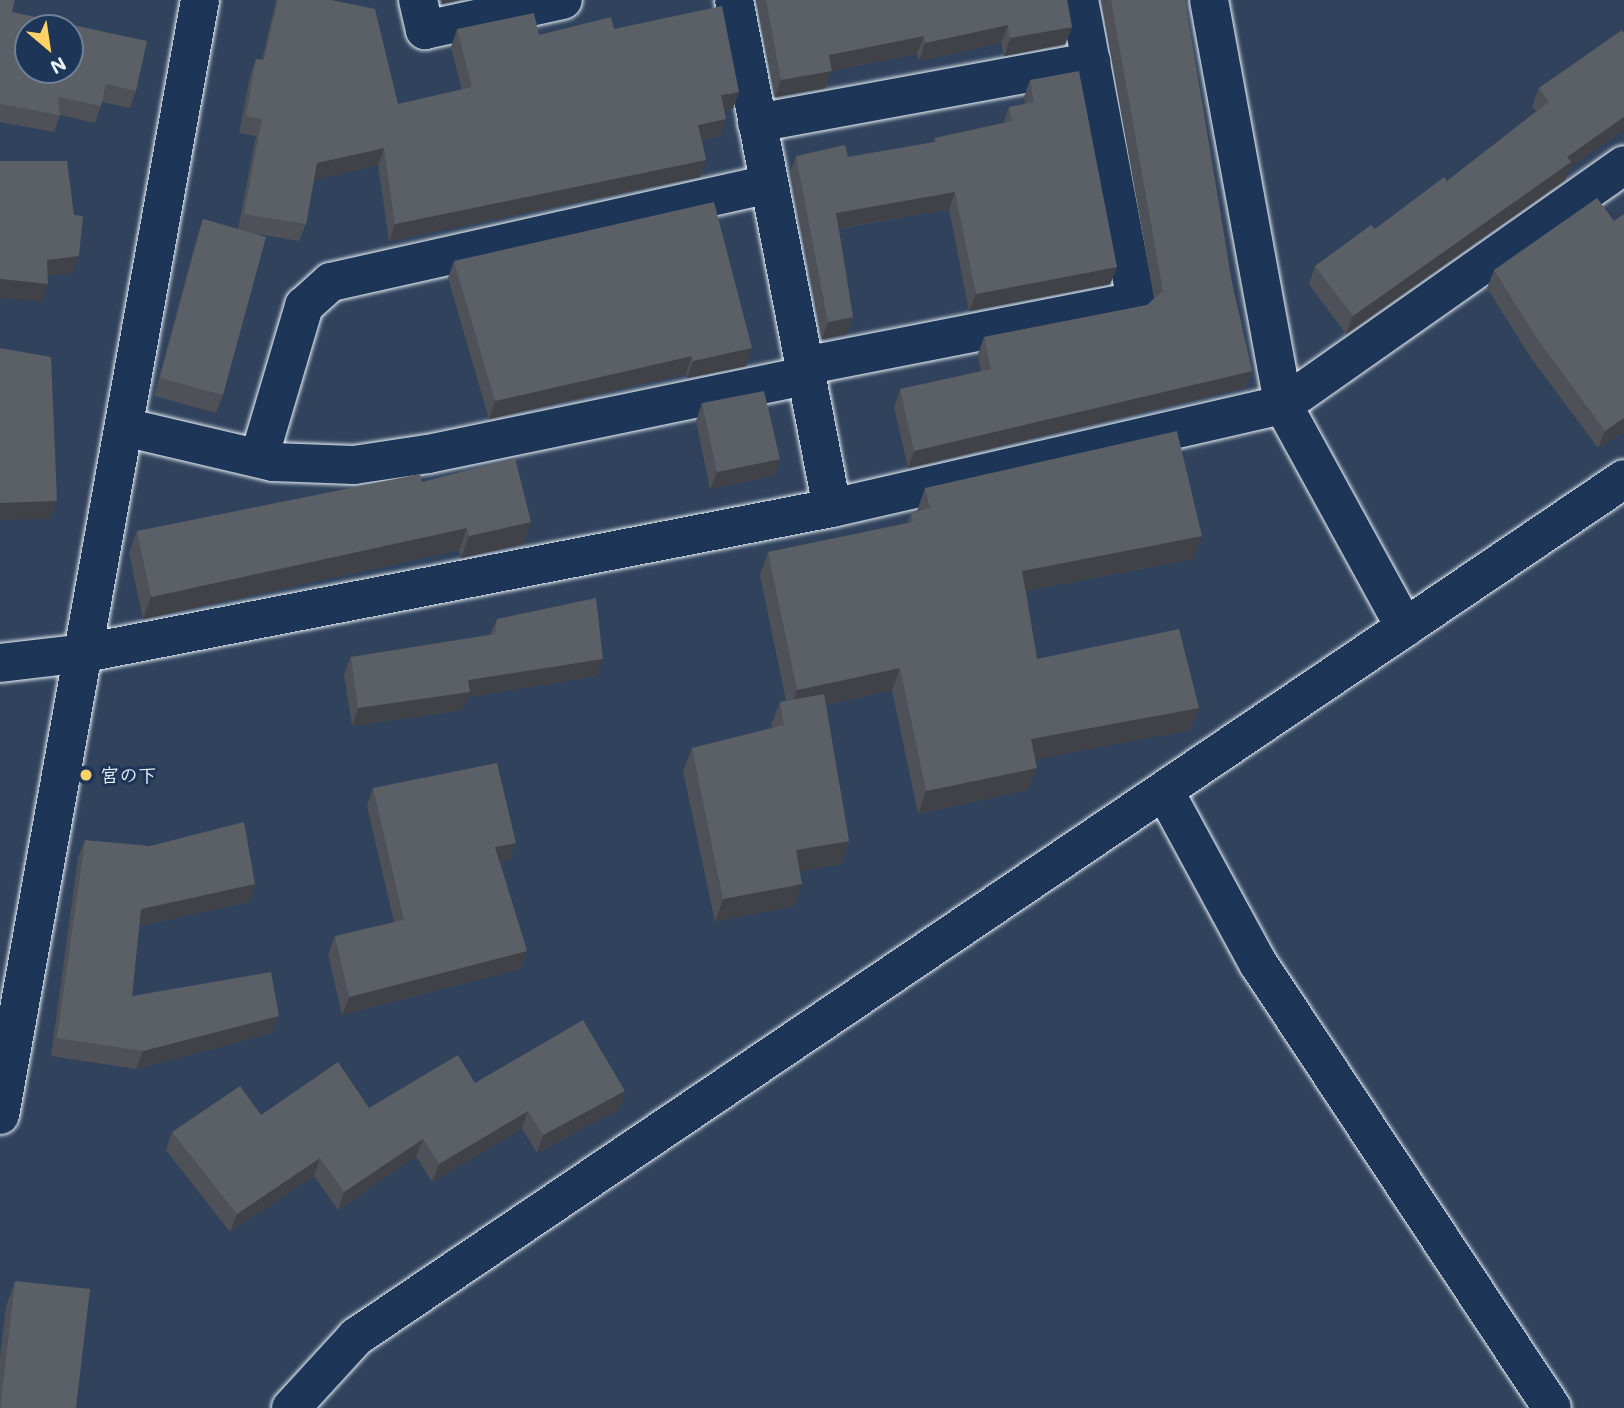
<!DOCTYPE html>
<meta charset="utf-8">
<style>
body{margin:0}
#map{position:relative;width:1624px;height:1408px;overflow:hidden;background:#30425c;font-family:Mali,"Klee One",sans-serif}
div>[style]{position:absolute}
.roads{filter:drop-shadow(0 0 2px #e8f1f8) drop-shadow(0 0 2px #e8f1f8)}
.minor>*{height:38px;margin:-19px;padding:0 19px;transform-origin:19px;border-radius:19px;background:#1d3557}
.wall>*{inset:0;background:#4e5258}
.shaded-wall>*{inset:0;background:#404247}
.building>*{inset:0;background:#5b5f66}
.dots>*{width:19px;height:19px;translate:-50% -50%;box-sizing:border-box;border:4px solid #1d3557;border-radius:50%}
span{translate:-50% -50%;white-space:nowrap;text-align:center;line-height:1.15;-webkit-text-stroke:6px #1d3557;paint-order:stroke}
.poi-label{font-size:19px;color:#e8f1f8;font-weight:700}
.left{translate:0 -50%;text-align:left}
.north{position:absolute;left:14px;top:14px;width:70px;height:70px;box-sizing:border-box;background:#1d3557;border:2px solid #6e8097;border-radius:50%;rotate:151deg;font-size:19px;font-weight:700;line-height:28px;text-align:center;color:#e8f1f8}
.north::after{content:'';display:block;margin:auto;width:24px;height:32px;background:#ffd166;clip-path:polygon(50% 0,100% 100%,50% 72%,0 100%)}
</style>
<div id="map">
<div class="roads">
<div class="minor">
<i style="left:418px;top:0;width:31px;rotate:77deg"></i>
<i style="left:425px;top:30px;width:141px;rotate:-12.3deg"></i>
<i style="left:734px;top:0;width:517px;rotate:79.08deg"></i>
<i style="left:1209px;top:0;width:412px;rotate:79.6deg"></i>
<i style="left:1283px;top:405px;width:254px;rotate:61.3deg"></i>
<i style="left:757px;top:123px;width:340px;rotate:-10.4deg"></i>
<i style="left:804px;top:366px;width:338px;rotate:-11.1deg"></i>
<i style="left:1136px;top:301px;width:306px;rotate:-100.7deg"></i>
<i style="left:124px;top:427px;width:153px;rotate:13.2deg"></i>
<i style="left:273px;top:462px;width:81px;rotate:2.1deg"></i>
<i style="left:354px;top:465px;width:75px;rotate:-8.5deg"></i>
<i style="left:428px;top:454px;width:386px;rotate:-11.7deg"></i>
<i style="left:259px;top:458px;width:159px;rotate:-73.5deg"></i>
<i style="left:304px;top:306px;width:36px;rotate:-42deg"></i>
<i style="left:331px;top:282px;width:449px;rotate:-12.6deg"></i>
<i style="left:0;top:663px;width:86px;rotate:-6.7deg"></i>
<i style="left:85px;top:653px;width:761px;rotate:-10.99deg"></i>
<i style="left:832px;top:508px;width:463px;rotate:-12.9deg"></i>
<i style="left:1283px;top:405px;width:417px;rotate:-35.1deg"></i>
<i style="left:1165px;top:792px;width:195px;rotate:61.5deg"></i>
<i style="left:1258px;top:963px;width:533px;rotate:56.55deg"></i>
<i style="left:0;top:1115px;width:1133px;rotate:-79.83deg"></i>
<i style="left:291px;top:1408px;width:96px;rotate:-47.5deg"></i>
<i style="left:356px;top:1337px;width:1531px;rotate:-34.08deg"></i>
</div>
</div>
<div class="wall">
<i style="clip-path:polygon(0 0,12px 12px,136px 91px,130px 108px,102px 102px,95px 123px,60px 115px,54px 132px,0 122px)"></i>
<i style="clip-path:polygon(276px 0,331px 0,398px 104px,462px 90px,451px 47px,457px 29px,539px 35px,614px 29px,733px 109px,724px 110px,726px 119px,720px 136px,702px 140px,706px 160px,700px 177px,389px 241px,378px 165px,314px 180px,306px 224px,299px 241px,257px 234px,223px 395px,216px 413px,154px 396px,197px 237px,203px 219px,238px 229px,256px 136px,239px 133px,250px 76px,256px 59px,262px 60px)"></i>
<i style="clip-path:polygon(756px 0,1067px 0,1072px 27px,1065px 44px,1004px 56px,1001px 43px,919px 61px,917px 54px,831px 71px,825px 88px,775px 97px)"></i>
<i style="clip-path:polygon(1101px 0,1185px 0,1232px 283px,1252px 371px,1245px 388px,908px 468px,894px 407px,900px 389px,981px 372px,978px 354px,984px 337px,1147px 305px,1154px 298px)"></i>
<i style="clip-path:polygon(1624px 33px,1565px 180px,1346px 334px,1309px 284px,1315px 266px,1375px 229px,1447px 181px,1536px 111px,1532px 106px,1539px 88px)"></i>
<i style="clip-path:polygon(1030px 80px,1117px 267px,1110px 284px,969px 311px,949px 209px,839px 229px,853px 317px,847px 334px,822px 339px,790px 173px,796px 156px,848px 157px,933px 142px,935px 138px,1003px 123px,1009px 107px,1025px 104px,1024px 97px)"></i>
<i style="clip-path:polygon(454px 261px,746px 366px,687px 378px,686px 374px,489px 419px,448px 278px)"></i>
<i style="clip-path:polygon(1494px 270px,1624px 432px,1598px 448px,1531px 358px,1487px 288px)"></i>
<i style="clip-path:polygon(702px 403px,780px 459px,774px 476px,710px 489px,696px 421px)"></i>
<i style="clip-path:polygon(422px 482px,531px 522px,523px 544px,461px 558px,459px 550px,143px 619px,129px 553px,137px 531px)"></i>
<i style="clip-path:polygon(925px 488px,1202px 536px,1193px 559px,1026px 591px,1037px 659px,1199px 708px,1190px 730px,1035px 759px,1028px 790px,918px 814px,892px 690px,826px 705px,849px 841px,841px 864px,800px 871px,794px 906px,715px 922px,683px 771px,692px 748px,772px 728px,771px 725px,780px 702px,786px 701px,760px 575px,768px 552px,907px 523px,911px 513px,917px 511px)"></i>
<i style="clip-path:polygon(497px 619px,597px 676px,468px 697px,463px 710px,352px 726px,344px 674px,351px 657px,490px 635px)"></i>
<i style="clip-path:polygon(373px 788px,516px 843px,509px 860px,500px 862px,527px 951px,520px 969px,342px 1015px,328px 954px,335px 936px,394px 922px,367px 806px)"></i>
<i style="clip-path:polygon(85px 840px,249px 902px,139px 926px,132px 996px,272px 1033px,136px 1069px,51px 1056px,78px 857px)"></i>
<i style="clip-path:polygon(475px 1083px,619px 1109px,537px 1153px,522px 1128px,432px 1182px,416px 1156px,338px 1210px,314px 1176px,230px 1232px,166px 1150px,172px 1132px,261px 1115px,369px 1108px)"></i>
<i style="clip-path:polygon(15px 1281px,0 1408px,0 1357px,6px 1306px)"></i>
</div>
<div class="shaded-wall">
<i style="clip-path:polygon(443px 0,460px 0,441px 4px)"></i>
<i style="clip-path:polygon(1008px 25px,1001px 43px,919px 61px,925px 43px)"></i>
<i style="clip-path:polygon(1072px 27px,1065px 44px,1004px 56px,1010px 38px)"></i>
<i style="clip-path:polygon(924px 36px,917px 54px,831px 71px,825px 88px,775px 97px,781px 80px,829px 55px)"></i>
<i style="clip-path:polygon(739px 92px,733px 109px,715px 112px,721px 95px)"></i>
<i style="clip-path:polygon(1624px 117px,1624px 130px,1569px 169px,1565px 180px,1346px 334px,1353px 316px,1567px 157px)"></i>
<i style="clip-path:polygon(726px 119px,720px 136px,692px 142px,698px 125px)"></i>
<i style="clip-path:polygon(384px 148px,378px 165px,310px 181px,317px 163px)"></i>
<i style="clip-path:polygon(706px 160px,700px 177px,389px 241px,395px 224px)"></i>
<i style="clip-path:polygon(955px 192px,949px 209px,830px 230px,836px 213px)"></i>
<i style="clip-path:polygon(79px 256px,73px 273px,41px 277px,47px 260px)"></i>
<i style="clip-path:polygon(1117px 267px,1110px 284px,969px 311px,976px 294px)"></i>
<i style="clip-path:polygon(0 279px,48px 284px,42px 301px,0 298px)"></i>
<i style="clip-path:polygon(853px 317px,847px 334px,822px 339px,828px 322px)"></i>
<i style="clip-path:polygon(752px 348px,746px 366px,687px 378px,693px 361px)"></i>
<i style="clip-path:polygon(692px 356px,686px 374px,489px 419px,495px 401px)"></i>
<i style="clip-path:polygon(1252px 371px,1245px 388px,908px 468px,914px 451px)"></i>
<i style="clip-path:polygon(1624px 418px,1624px 432px,1598px 448px,1605px 431px)"></i>
<i style="clip-path:polygon(780px 459px,774px 476px,710px 489px,717px 472px)"></i>
<i style="clip-path:polygon(57px 501px,50px 519px,0 520px,0 503px)"></i>
<i style="clip-path:polygon(531px 522px,523px 544px,461px 558px,469px 536px)"></i>
<i style="clip-path:polygon(467px 528px,459px 550px,143px 619px,151px 597px)"></i>
<i style="clip-path:polygon(1202px 536px,1193px 559px,1014px 593px,1022px 571px)"></i>
<i style="clip-path:polygon(603px 659px,597px 676px,468px 697px,463px 710px,352px 726px,358px 708px,468px 680px)"></i>
<i style="clip-path:polygon(900px 668px,892px 690px,789px 713px,797px 690px)"></i>
<i style="clip-path:polygon(1199px 708px,1190px 730px,1023px 762px,1031px 739px)"></i>
<i style="clip-path:polygon(1037px 768px,1028px 790px,918px 814px,926px 791px)"></i>
<i style="clip-path:polygon(849px 841px,841px 864px,788px 873px,796px 850px)"></i>
<i style="clip-path:polygon(516px 843px,509px 860px,489px 865px,495px 847px)"></i>
<i style="clip-path:polygon(255px 884px,249px 902px,134px 927px,141px 909px)"></i>
<i style="clip-path:polygon(802px 884px,794px 906px,715px 922px,723px 899px)"></i>
<i style="clip-path:polygon(527px 951px,520px 969px,342px 1015px,349px 997px)"></i>
<i style="clip-path:polygon(279px 1016px,272px 1033px,136px 1069px,143px 1051px)"></i>
<i style="clip-path:polygon(625px 1091px,619px 1109px,537px 1153px,543px 1135px)"></i>
<i style="clip-path:polygon(528px 1111px,522px 1128px,432px 1182px,439px 1164px)"></i>
<i style="clip-path:polygon(423px 1139px,416px 1156px,338px 1210px,344px 1192px)"></i>
<i style="clip-path:polygon(320px 1158px,314px 1176px,230px 1232px,237px 1214px)"></i>
</div>
<div class="building">
<i style="clip-path:polygon(evenodd,0 0,15px 0,12px 12px,147px 41px,136px 91px,106px 84px,101px 106px,58px 97px,60px 115px,0 104px,0 0,28px 28px,70px 28px,70px 70px,28px 70px,28px 28px)"></i>
<i style="clip-path:polygon(278px 0,331px 0,375px 9px,398px 104px,472px 87px,457px 29px,534px 13px,539px 35px,611px 17px,614px 29px,722px 6px,739px 92px,721px 95px,726px 119px,698px 125px,706px 160px,395px 224px,384px 148px,317px 163px,306px 224px,244px 214px,262px 119px,246px 116px,256px 59px,264px 60px)"></i>
<i style="clip-path:polygon(766px 0,1067px 0,1072px 27px,1010px 38px,1008px 25px,925px 43px,924px 36px,829px 55px,832px 71px,781px 80px)"></i>
<i style="clip-path:polygon(1111px 0,1185px 0,1232px 283px,1252px 371px,914px 451px,900px 389px,991px 369px,984px 337px,1147px 305px,1163px 291px)"></i>
<i style="clip-path:polygon(1622px 30px,1624px 33px,1624px 117px,1567px 157px,1571px 162px,1353px 316px,1315px 266px,1371px 225px,1375px 229px,1444px 177px,1447px 181px,1549px 102px,1539px 88px)"></i>
<i style="clip-path:polygon(1079px 71px,1117px 267px,976px 294px,955px 192px,836px 213px,853px 317px,828px 322px,796px 156px,845px 145px,848px 157px,936px 142px,935px 138px,1012px 121px,1009px 107px,1034px 102px,1030px 80px)"></i>
<i style="clip-path:polygon(0 161px,67px 161px,74px 215px,83px 216px,79px 256px,47px 260px,48px 284px,0 279px)"></i>
<i style="clip-path:polygon(1597px 198px,1614px 221px,1624px 214px,1624px 418px,1605px 431px,1538px 340px,1494px 270px)"></i>
<i style="clip-path:polygon(714px 202px,752px 348px,693px 361px,692px 356px,495px 401px,454px 261px)"></i>
<i style="clip-path:polygon(203px 219px,266px 237px,223px 395px,160px 378px)"></i>
<i style="clip-path:polygon(0 348px,51px 357px,57px 501px,0 503px)"></i>
<i style="clip-path:polygon(764px 391px,780px 459px,717px 472px,702px 403px)"></i>
<i style="clip-path:polygon(1177px 431px,1202px 536px,1022px 571px,1037px 659px,1179px 629px,1199px 708px,1031px 739px,1037px 768px,926px 791px,900px 668px,797px 690px,768px 552px,913px 522px,911px 513px,930px 508px,925px 488px)"></i>
<i style="clip-path:polygon(515px 458px,531px 522px,469px 536px,467px 528px,151px 597px,137px 531px,420px 474px,422px 482px)"></i>
<i style="clip-path:polygon(596px 598px,603px 659px,468px 680px,470px 692px,358px 708px,351px 657px,495px 634px,497px 619px)"></i>
<i style="clip-path:polygon(824px 694px,849px 841px,796px 850px,802px 884px,723px 899px,692px 748px,784px 725px,780px 702px)"></i>
<i style="clip-path:polygon(497px 763px,516px 843px,495px 847px,527px 951px,349px 997px,335px 936px,404px 920px,373px 788px)"></i>
<i style="clip-path:polygon(244px 822px,255px 884px,141px 909px,132px 996px,271px 972px,279px 1016px,143px 1051px,57px 1038px,85px 840px,150px 846px)"></i>
<i style="clip-path:polygon(583px 1020px,625px 1091px,543px 1135px,528px 1111px,439px 1164px,423px 1139px,344px 1192px,320px 1158px,237px 1214px,172px 1132px,240px 1086px,261px 1115px,338px 1062px,369px 1108px,458px 1055px,475px 1083px)"></i>
<i style="clip-path:polygon(15px 1281px,90px 1289px,76px 1408px,0 1408px)"></i>
</div>
<div class="dots">
<i style="left:86px;top:775px;background:#ffd166"></i>
</div>
<div class="poi-label">
<span class="left" style="left:100px;top:775px">宮の下</span>
</div>
<div class="north">N</div>
</div>
